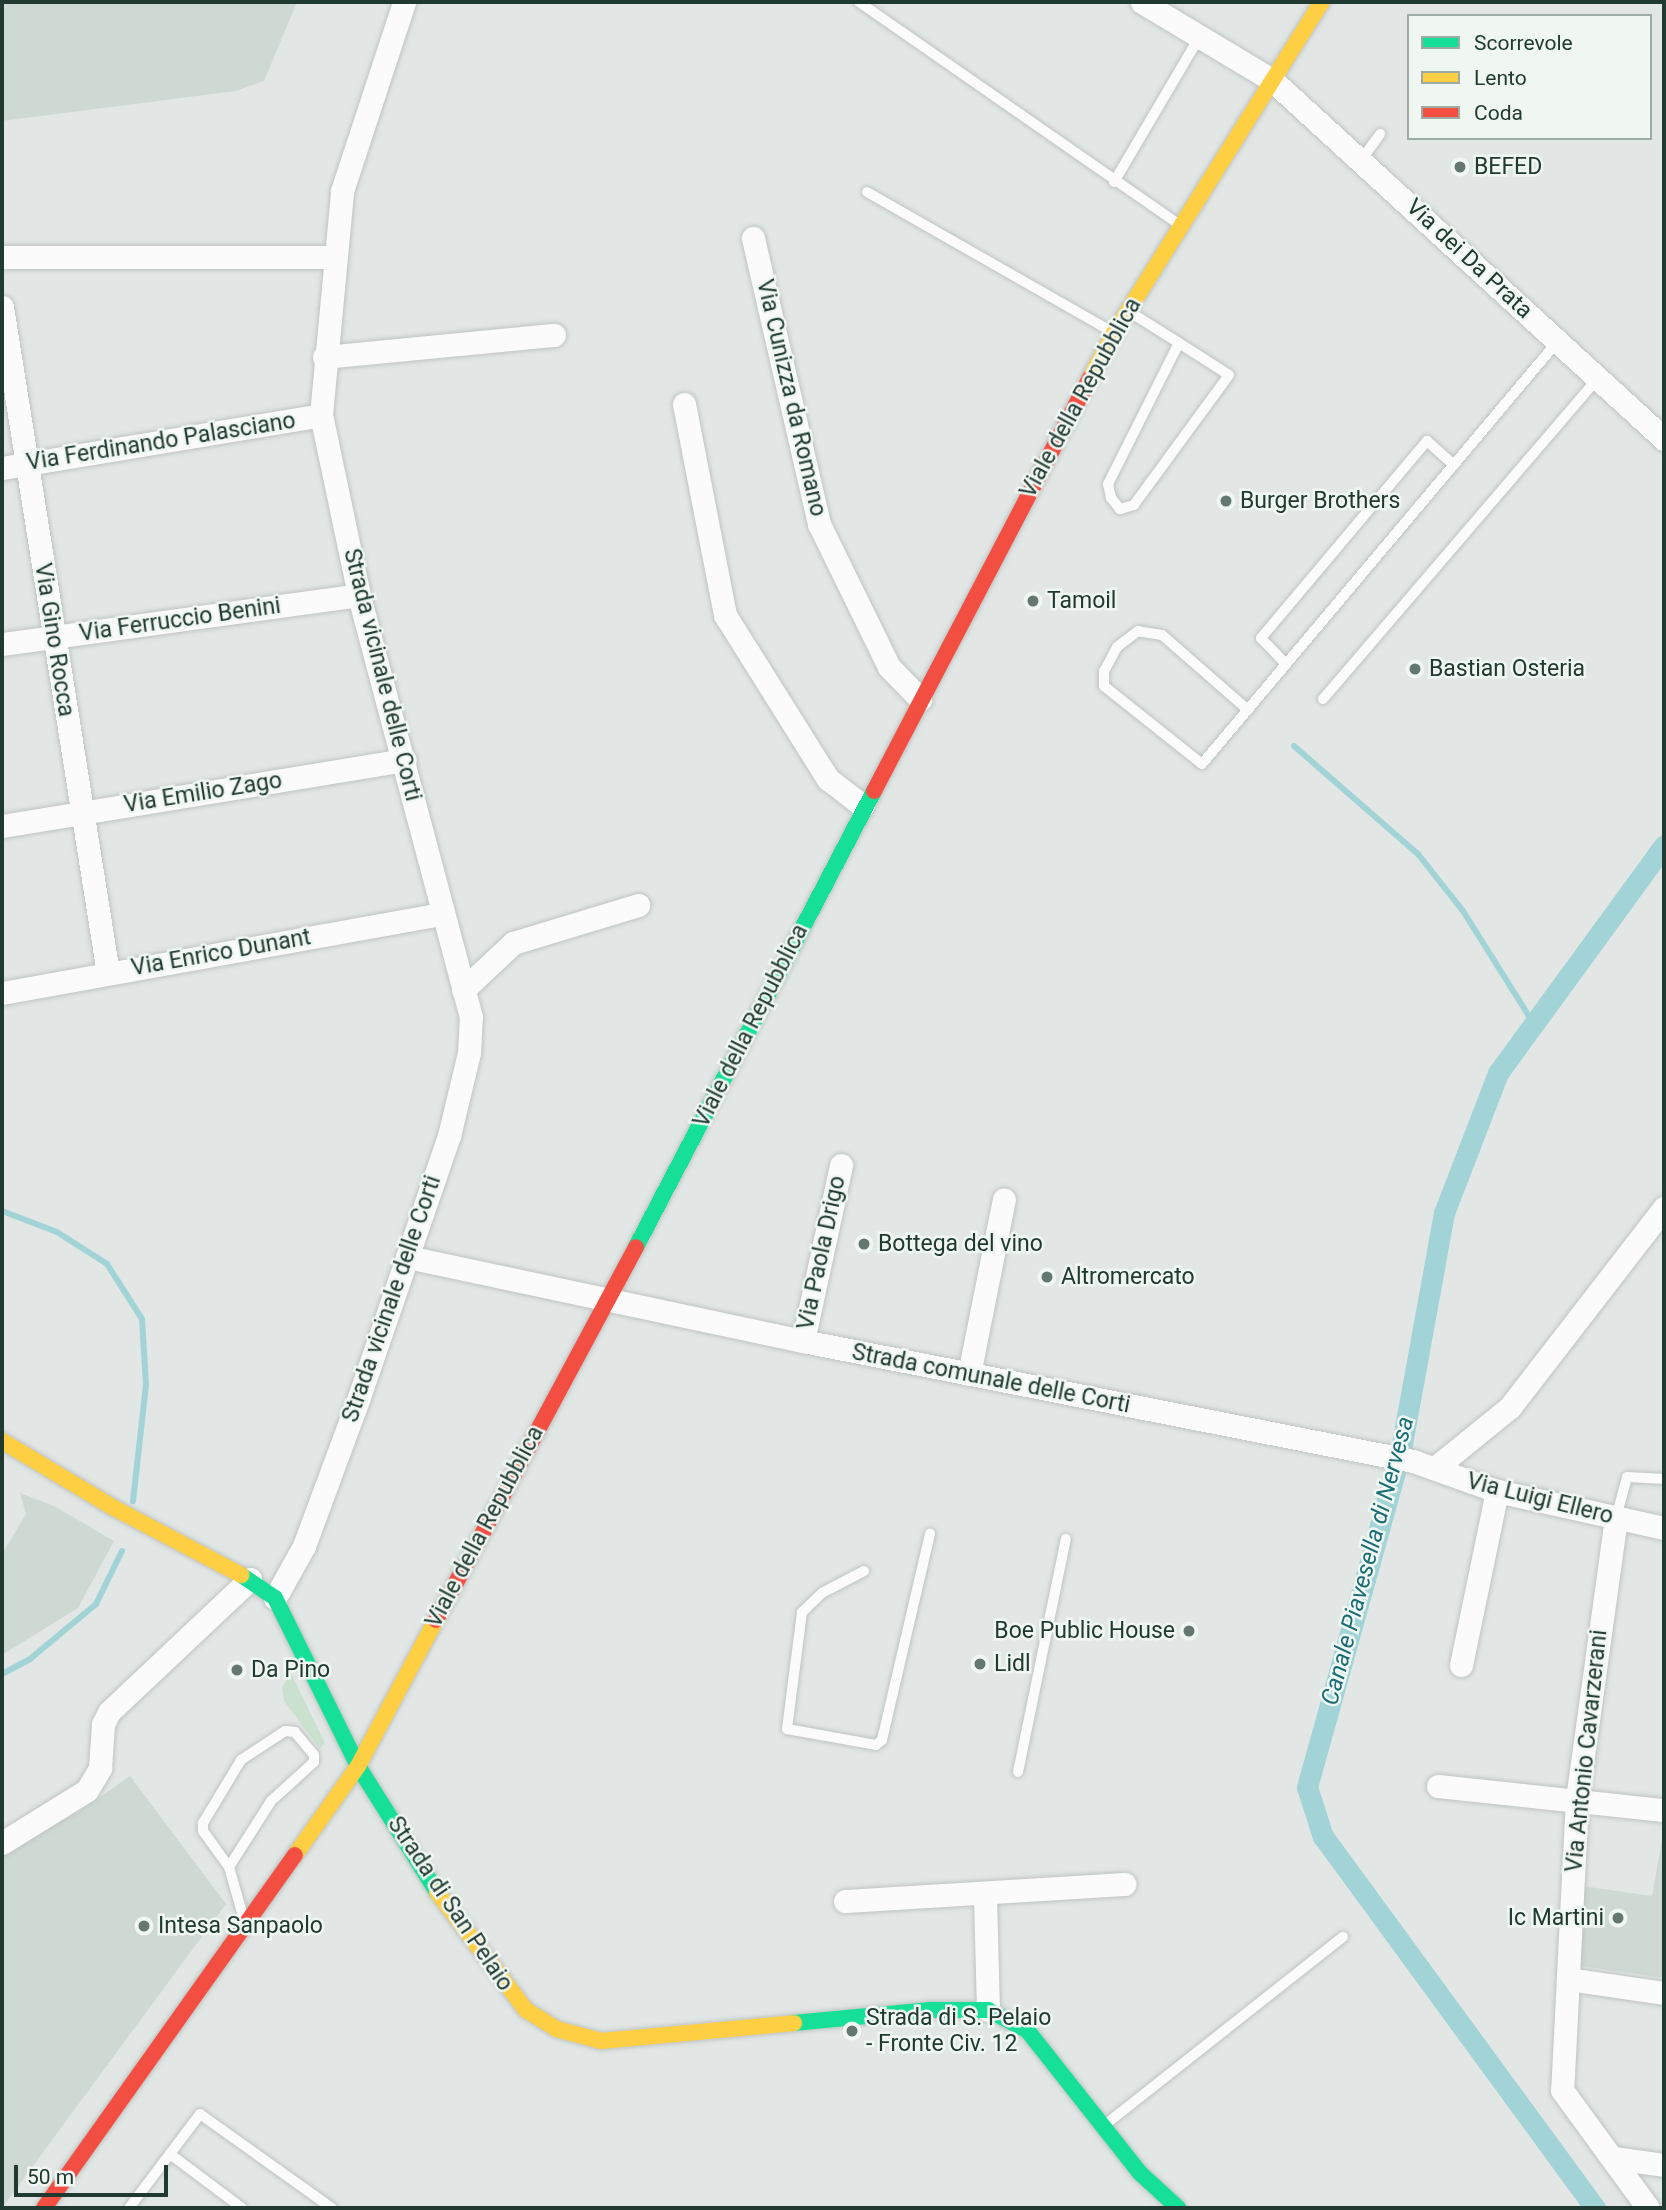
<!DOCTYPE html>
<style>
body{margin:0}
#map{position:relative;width:1666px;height:2210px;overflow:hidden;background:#e2e7e5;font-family:Roboto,sans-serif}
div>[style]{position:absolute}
.built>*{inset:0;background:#cfd9d4}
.green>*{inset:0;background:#cbe1d0}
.stream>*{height:6px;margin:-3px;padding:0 3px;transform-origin:3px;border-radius:3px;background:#a2d3d6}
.canal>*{height:21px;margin:-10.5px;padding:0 10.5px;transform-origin:10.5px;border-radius:10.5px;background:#a2d3d6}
.roads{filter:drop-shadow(0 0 2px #bfc4c2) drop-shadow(0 0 2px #bfc4c2)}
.lane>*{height:10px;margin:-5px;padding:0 5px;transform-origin:5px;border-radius:5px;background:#fbfbfb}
.street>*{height:23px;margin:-11.5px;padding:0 11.5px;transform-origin:11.5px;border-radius:11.5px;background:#fbfbfb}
.fast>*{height:16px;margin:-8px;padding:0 8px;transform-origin:8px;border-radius:8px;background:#16e098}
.slow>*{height:16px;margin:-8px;padding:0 8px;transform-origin:8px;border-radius:8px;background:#ffcf43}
.jam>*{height:16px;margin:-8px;padding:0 8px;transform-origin:8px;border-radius:8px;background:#f24e42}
.dots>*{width:19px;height:19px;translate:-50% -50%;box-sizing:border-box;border:4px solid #f0f7f3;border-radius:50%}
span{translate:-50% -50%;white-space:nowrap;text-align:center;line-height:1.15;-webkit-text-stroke:5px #f0f7f3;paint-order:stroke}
.poi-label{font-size:23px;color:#203a31}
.left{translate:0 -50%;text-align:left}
.right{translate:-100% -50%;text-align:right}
.street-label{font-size:23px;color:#203a31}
.water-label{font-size:24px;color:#1b6d75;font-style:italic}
.frame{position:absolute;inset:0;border:4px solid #203a31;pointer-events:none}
.legend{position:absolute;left:1407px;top:14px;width:245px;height:126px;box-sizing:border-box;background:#f0f7f3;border:2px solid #9daba5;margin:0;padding:9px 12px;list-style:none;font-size:21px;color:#203a31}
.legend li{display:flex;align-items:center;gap:14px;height:35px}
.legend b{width:35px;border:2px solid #9daba5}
.scale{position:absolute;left:14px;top:2165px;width:154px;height:32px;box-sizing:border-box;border:4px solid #203a31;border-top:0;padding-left:9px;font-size:21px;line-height:24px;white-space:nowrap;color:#203a31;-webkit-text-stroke:5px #f0f7f3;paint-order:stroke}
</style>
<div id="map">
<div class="built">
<i style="clip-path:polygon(2px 2px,297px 2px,264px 81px,236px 91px,2px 121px)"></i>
<i style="clip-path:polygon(20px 1493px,54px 1506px,114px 1541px,78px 1608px,2px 1655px,2px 1554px,26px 1514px)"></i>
<i style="clip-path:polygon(130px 1776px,226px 1904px,2px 2208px,2px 1851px,77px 1813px)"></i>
<i style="clip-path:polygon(1664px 1828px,1664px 1978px,1581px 1966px,1575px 1958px,1575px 1885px,1652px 1896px)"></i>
</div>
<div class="green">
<i style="clip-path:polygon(291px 1673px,325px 1743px,320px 1749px,284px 1701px,282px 1687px)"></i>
</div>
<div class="stream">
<i style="left:1294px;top:746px;width:164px;rotate:41.1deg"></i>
<i style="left:1418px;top:854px;width:73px;rotate:51.7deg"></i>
<i style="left:1463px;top:911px;width:133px;rotate:57.9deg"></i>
<i style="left:2px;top:1211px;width:59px;rotate:20.9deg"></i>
<i style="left:57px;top:1232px;width:59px;rotate:32.6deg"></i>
<i style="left:107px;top:1264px;width:65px;rotate:57.5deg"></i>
<i style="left:142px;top:1319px;width:66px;rotate:86.5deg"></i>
<i style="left:146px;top:1385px;width:117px;rotate:96.4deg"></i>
<i style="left:2px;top:1674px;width:32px;rotate:-28deg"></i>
<i style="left:30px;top:1659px;width:86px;rotate:-39.8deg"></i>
<i style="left:96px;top:1604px;width:59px;rotate:-63.9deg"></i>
</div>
<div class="canal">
<i style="left:1595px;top:2208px;width:460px;rotate:-126.2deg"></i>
<i style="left:1323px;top:1837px;width:52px;rotate:-107.7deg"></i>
<i style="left:1307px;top:1787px;width:345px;rotate:-74.4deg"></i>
<i style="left:1400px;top:1455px;width:246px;rotate:-79.7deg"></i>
<i style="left:1444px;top:1213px;width:150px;rotate:-68.9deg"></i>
<i style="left:1498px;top:1073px;width:282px;rotate:-53.9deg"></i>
</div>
<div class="roads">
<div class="lane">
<i style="left:859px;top:2px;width:389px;rotate:34.8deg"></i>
<i style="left:1362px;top:159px;width:31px;rotate:-54deg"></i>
<i style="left:1114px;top:182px;width:169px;rotate:-59.5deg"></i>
<i style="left:867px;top:192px;width:279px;rotate:29.7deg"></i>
<i style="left:1133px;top:314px;width:54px;rotate:32.2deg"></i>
<i style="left:1179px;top:343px;width:59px;rotate:32.6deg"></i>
<i style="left:1229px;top:375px;width:161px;rotate:126.2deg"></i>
<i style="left:1134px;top:505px;width:15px;rotate:164deg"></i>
<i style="left:1120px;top:509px;width:14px;rotate:-129deg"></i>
<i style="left:1111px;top:498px;width:14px;rotate:-102deg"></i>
<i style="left:1108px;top:484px;width:158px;rotate:-63.3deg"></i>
<i style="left:1286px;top:664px;width:36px;rotate:-134deg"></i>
<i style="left:1261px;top:638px;width:258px;rotate:-49.9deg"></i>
<i style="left:1427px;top:441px;width:36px;rotate:42deg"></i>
<i style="left:1323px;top:699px;width:423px;rotate:-49.4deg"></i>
<i style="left:1248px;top:710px;width:114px;rotate:-138.9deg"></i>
<i style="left:1162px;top:635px;width:24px;rotate:-171deg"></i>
<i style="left:1138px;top:631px;width:26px;rotate:143deg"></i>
<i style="left:1117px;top:647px;width:27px;rotate:118deg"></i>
<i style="left:1104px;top:671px;width:15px;rotate:90deg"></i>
<i style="left:1104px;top:686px;width:125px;rotate:38.5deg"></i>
<i style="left:1202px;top:764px;width:553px;rotate:-49.92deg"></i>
<i style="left:1616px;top:1518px;width:42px;rotate:-75deg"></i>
<i style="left:1627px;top:1477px;width:37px;rotate:3deg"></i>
<i style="left:864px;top:1571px;width:47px;rotate:152.4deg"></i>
<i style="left:822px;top:1593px;width:28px;rotate:136deg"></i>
<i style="left:802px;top:1612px;width:118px;rotate:97.3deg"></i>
<i style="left:787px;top:1729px;width:90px;rotate:10.2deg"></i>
<i style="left:876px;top:1745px;width:8px;rotate:-40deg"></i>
<i style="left:882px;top:1740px;width:212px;rotate:-76.9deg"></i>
<i style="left:1018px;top:1772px;width:238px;rotate:-78.4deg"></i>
<i style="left:229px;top:1867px;width:78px;rotate:-57.5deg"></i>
<i style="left:271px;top:1801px;width:58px;rotate:-42.2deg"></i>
<i style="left:314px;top:1762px;width:7px;rotate:-90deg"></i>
<i style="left:314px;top:1755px;width:30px;rotate:-130deg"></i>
<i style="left:295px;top:1732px;width:10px;rotate:-174deg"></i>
<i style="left:285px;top:1731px;width:53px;rotate:146.6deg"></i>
<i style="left:241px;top:1760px;width:74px;rotate:121.1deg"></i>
<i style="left:203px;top:1823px;width:8px;rotate:90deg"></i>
<i style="left:203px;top:1831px;width:44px;rotate:54.2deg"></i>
<i style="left:229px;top:1867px;width:51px;rotate:74.1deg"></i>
<i style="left:1106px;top:2124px;width:302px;rotate:-38.3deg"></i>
<i style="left:170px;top:2154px;width:90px;rotate:36.9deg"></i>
<i style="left:129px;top:2208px;width:118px;rotate:-52.9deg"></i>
<i style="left:200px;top:2114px;width:162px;rotate:35.5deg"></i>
</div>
<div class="street">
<i style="left:1142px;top:2px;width:152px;rotate:31deg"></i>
<i style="left:1272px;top:80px;width:532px;rotate:42.48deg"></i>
<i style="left:753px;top:238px;width:294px;rotate:77deg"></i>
<i style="left:819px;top:524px;width:159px;rotate:63.9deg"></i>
<i style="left:889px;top:667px;width:45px;rotate:45.9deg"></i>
<i style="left:2px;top:257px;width:333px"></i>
<i style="left:2px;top:307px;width:674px;rotate:80.96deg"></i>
<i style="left:324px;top:357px;width:231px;rotate:-5.5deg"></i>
<i style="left:684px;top:404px;width:215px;rotate:79deg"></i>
<i style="left:725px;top:615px;width:194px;rotate:57.9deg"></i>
<i style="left:828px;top:779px;width:44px;rotate:37.6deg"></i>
<i style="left:2px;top:468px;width:323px;rotate:-9.4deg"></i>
<i style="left:2px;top:644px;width:360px;rotate:-7.8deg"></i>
<i style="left:2px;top:826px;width:408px;rotate:-9.3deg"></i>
<i style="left:463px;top:990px;width:69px;rotate:-43.2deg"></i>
<i style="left:513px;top:943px;width:131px;rotate:-16.9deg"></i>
<i style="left:2px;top:993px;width:446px;rotate:-10.2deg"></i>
<i style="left:407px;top:1257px;width:405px;rotate:12deg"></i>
<i style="left:803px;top:1341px;width:622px;rotate:11.13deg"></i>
<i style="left:1413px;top:1461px;width:89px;rotate:19.7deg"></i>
<i style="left:1497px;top:1491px;width:171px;rotate:12.5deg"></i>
<i style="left:803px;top:1341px;width:180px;rotate:-77.8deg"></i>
<i style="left:969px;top:1374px;width:178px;rotate:-78.7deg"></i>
<i style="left:1435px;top:1468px;width:97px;rotate:-39.1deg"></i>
<i style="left:1510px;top:1407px;width:252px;rotate:-52.3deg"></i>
<i style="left:1616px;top:1518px;width:283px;rotate:97.9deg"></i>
<i style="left:1577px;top:1798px;width:292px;rotate:92.9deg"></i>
<i style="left:1562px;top:2090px;width:146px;rotate:53.9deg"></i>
<i style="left:275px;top:1598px;width:60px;rotate:-60.9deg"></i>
<i style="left:304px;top:1546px;width:159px;rotate:-69.7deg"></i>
<i style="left:359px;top:1397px;width:276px;rotate:-71deg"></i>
<i style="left:449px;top:1136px;width:85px;rotate:-76.5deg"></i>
<i style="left:469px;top:1053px;width:36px;rotate:-87deg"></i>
<i style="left:471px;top:1017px;width:437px;rotate:-104.9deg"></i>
<i style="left:359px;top:595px;width:184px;rotate:-101.9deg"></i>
<i style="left:321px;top:415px;width:225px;rotate:-84.6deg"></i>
<i style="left:342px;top:191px;width:199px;rotate:-71.8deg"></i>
<i style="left:1461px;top:1665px;width:178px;rotate:-78.3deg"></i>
<i style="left:1438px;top:1786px;width:227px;rotate:6.1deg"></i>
<i style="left:2px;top:1843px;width:100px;rotate:-31.9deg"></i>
<i style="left:87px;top:1790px;width:26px;rotate:-59deg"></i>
<i style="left:100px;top:1768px;width:44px;rotate:-86.1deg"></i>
<i style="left:103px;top:1724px;width:13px;rotate:-63deg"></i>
<i style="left:109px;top:1712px;width:194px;rotate:-43.3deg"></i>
<i style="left:985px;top:1896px;width:114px;rotate:88.5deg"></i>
<i style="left:845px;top:1901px;width:280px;rotate:-3.5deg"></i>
<i style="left:1568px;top:1979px;width:97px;rotate:8.3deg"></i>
<i style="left:1613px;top:2158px;width:51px;rotate:7.8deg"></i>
</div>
<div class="fast">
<i style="left:636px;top:1247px;width:514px;rotate:-62.44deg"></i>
<i style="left:241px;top:1575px;width:41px;rotate:34.1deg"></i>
<i style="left:275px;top:1598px;width:187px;rotate:63.7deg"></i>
<i style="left:358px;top:1766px;width:149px;rotate:57.9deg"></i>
<i style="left:794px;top:2023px;width:137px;rotate:-5.5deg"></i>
<i style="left:930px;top:2010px;width:58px"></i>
<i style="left:988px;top:2010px;width:44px;rotate:27.1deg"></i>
<i style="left:1027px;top:2030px;width:182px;rotate:51.7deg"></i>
<i style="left:1140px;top:2173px;width:52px;rotate:42.6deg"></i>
</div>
<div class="slow">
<i style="left:1090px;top:378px;width:51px;rotate:-61.9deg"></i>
<i style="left:1114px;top:333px;width:391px;rotate:-57.9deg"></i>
<i style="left:2px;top:1441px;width:131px;rotate:30.9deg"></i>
<i style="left:114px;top:1508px;width:144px;rotate:27.8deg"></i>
<i style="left:295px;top:1855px;width:109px;rotate:-54.7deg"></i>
<i style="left:358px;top:1766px;width:166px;rotate:-61.9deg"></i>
<i style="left:437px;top:1892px;width:148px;rotate:53deg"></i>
<i style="left:526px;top:2010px;width:36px;rotate:32deg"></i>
<i style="left:556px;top:2029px;width:47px;rotate:14.9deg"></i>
<i style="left:601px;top:2041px;width:194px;rotate:-5.3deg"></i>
</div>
<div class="jam">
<i style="left:874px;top:791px;width:466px;rotate:-62.4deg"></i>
<i style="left:436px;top:1620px;width:423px;rotate:-61.8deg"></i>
<i style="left:44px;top:2208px;width:433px;rotate:-54.6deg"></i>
</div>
</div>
<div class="dots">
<i style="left:1460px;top:167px;background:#647770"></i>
<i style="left:1226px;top:501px;background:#647770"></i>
<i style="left:1033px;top:601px;background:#647770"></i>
<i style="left:1415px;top:669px;background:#647770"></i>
<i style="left:864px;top:1244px;background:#647770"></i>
<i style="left:1047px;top:1277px;background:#647770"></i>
<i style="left:1189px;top:1631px;background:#647770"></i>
<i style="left:980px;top:1664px;background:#647770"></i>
<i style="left:237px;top:1670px;background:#647770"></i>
<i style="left:1618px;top:1918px;background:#647770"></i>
<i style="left:144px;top:1926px;background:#647770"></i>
<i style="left:852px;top:2031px;background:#647770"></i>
</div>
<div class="poi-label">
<span class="left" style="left:1474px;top:167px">BEFED</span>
<span class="left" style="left:1240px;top:501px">Burger Brothers</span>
<span class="left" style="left:1047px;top:601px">Tamoil</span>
<span class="left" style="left:1429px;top:669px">Bastian Osteria</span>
<span class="left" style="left:878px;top:1244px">Bottega del vino</span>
<span class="left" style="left:1061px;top:1277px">Altromercato</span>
<span class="right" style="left:1175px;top:1631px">Boe Public House</span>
<span class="left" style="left:994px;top:1664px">Lidl</span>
<span class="left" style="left:251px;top:1670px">Da Pino</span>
<span class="right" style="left:1604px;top:1918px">Ic Martini</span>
<span class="left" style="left:158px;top:1926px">Intesa Sanpaolo</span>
<span class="left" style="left:866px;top:2031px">Strada di S. Pelaio<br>- Fronte Civ. 12</span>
</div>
<div class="street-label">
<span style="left:1469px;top:259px;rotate:43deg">Via dei Da Prata</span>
<span style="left:791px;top:398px;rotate:77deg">Via Cunizza da Romano</span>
<span style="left:1081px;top:398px;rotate:-61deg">Viale della Repubblica</span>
<span style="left:161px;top:442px;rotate:-9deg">Via Ferdinando Palasciano</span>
<span style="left:180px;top:620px;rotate:-8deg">Via Ferruccio Benini</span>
<span style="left:54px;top:640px;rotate:81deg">Via Gino Rocca</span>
<span style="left:382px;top:675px;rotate:76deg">Strada vicinale delle Corti</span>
<span style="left:203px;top:793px;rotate:-9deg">Via Emilio Zago</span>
<span style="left:221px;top:953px;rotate:-10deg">Via Enrico Dunant</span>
<span style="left:751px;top:1026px;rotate:-63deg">Viale della Repubblica</span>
<span style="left:822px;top:1253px;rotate:-78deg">Via Paola Drigo</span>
<span style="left:392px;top:1299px;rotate:-71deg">Strada vicinale delle Corti</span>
<span style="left:991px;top:1379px;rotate:11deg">Strada comunale delle Corti</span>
<span style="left:1540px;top:1499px;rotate:14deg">Via Luigi Ellero</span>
<span style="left:485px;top:1527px;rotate:-62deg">Viale della Repubblica</span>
<span style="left:1587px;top:1751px;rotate:-84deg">Via Antonio Cavarzerani</span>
<span style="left:450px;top:1904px;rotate:56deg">Strada di San Pelaio</span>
</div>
<div class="water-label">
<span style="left:1368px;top:1561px;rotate:-75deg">Canale Piavesella di Nervesa</span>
</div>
<div class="frame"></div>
<ul class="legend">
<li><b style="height:9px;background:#16e098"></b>Scorrevole</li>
<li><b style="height:9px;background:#ffcf43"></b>Lento</li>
<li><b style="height:9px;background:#f24e42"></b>Coda</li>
</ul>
<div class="scale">50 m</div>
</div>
